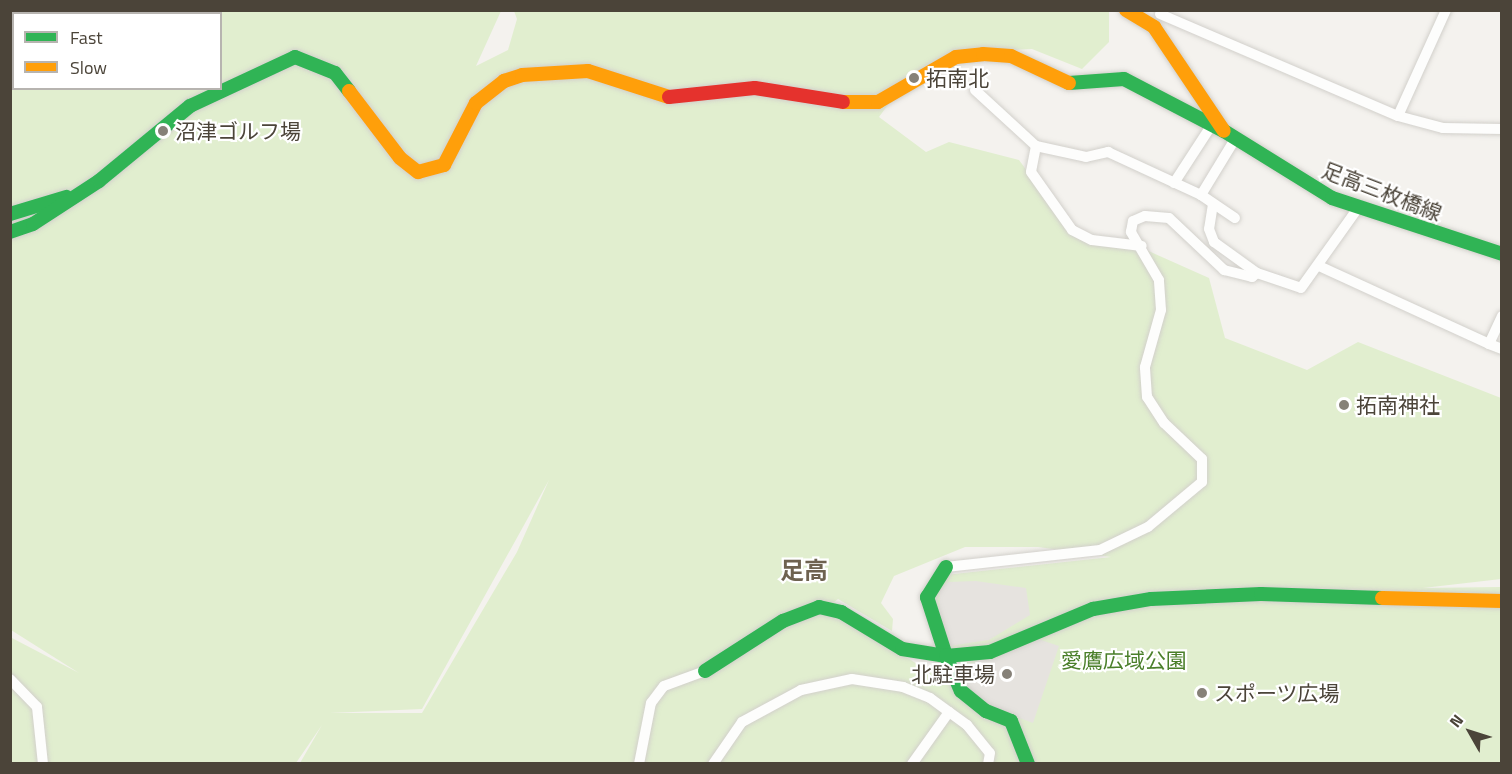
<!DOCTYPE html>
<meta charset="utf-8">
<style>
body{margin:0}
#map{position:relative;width:1512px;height:774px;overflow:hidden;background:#f4f2ee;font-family:"Titillium Web","Noto Sans JP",sans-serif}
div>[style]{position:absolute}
.green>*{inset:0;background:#e1eecf}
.parking>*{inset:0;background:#e6e3df}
.roads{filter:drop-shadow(0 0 2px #d2d0cb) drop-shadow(0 0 2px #d2d0cb)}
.street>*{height:10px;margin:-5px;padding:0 5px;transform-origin:5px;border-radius:5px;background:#fdfdfc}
.fast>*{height:14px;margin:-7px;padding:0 7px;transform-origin:7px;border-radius:7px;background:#30b455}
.slow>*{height:14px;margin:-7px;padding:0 7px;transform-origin:7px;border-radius:7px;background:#ff9f0a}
.jam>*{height:14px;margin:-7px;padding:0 7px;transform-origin:7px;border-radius:7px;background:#e5322d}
.dots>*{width:16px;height:16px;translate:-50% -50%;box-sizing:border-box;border:3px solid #fff;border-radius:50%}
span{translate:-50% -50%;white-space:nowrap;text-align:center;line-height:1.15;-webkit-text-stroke:4.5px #fff;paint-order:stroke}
.poi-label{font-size:21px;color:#4b4439}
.left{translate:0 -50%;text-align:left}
.right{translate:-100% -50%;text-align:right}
.street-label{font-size:21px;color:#4b4439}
.park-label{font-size:21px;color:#4a7f2a}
.quarter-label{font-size:24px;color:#6e6250;font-weight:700}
.frame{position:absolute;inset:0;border:12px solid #4b4439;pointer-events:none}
.legend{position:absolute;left:12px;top:12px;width:210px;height:78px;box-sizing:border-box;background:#fff;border:2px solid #b7b4b0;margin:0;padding:8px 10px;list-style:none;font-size:18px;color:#4b4439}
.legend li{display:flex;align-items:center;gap:12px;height:30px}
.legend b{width:30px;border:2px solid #b7b4b0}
.north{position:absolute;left:1440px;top:702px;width:60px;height:60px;-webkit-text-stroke:4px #fff;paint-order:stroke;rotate:309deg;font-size:16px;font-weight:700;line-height:24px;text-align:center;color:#4b4439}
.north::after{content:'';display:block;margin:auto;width:21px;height:27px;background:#4b4439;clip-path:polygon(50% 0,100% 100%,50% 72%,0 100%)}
</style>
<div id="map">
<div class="green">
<i style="clip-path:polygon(evenodd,11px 11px,501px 11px,476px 66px,508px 50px,517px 19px,514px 11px,1109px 11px,1109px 42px,1082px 69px,1032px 49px,965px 52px,890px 102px,879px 117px,926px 152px,949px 142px,1019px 160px,1068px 227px,1092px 240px,1126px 241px,1209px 278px,1225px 338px,1307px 370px,1358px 342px,1501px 398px,1501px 579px,1423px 588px,1501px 587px,1501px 763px,300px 763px,322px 725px,296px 763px,11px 763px,10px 637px,79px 673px,11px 630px,11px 11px,14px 14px,220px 14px,220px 88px,14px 88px,14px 14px,11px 11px,549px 480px,517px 552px,422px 713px,330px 713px,422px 709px,549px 480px,11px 11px,965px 547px,1038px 547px,1111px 557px,945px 575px,934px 597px,939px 678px,828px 607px,838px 599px,892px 631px,893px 619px,881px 603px,894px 576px,965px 547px)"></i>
</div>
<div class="parking">
<i style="clip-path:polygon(976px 581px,1026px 588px,1030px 615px,989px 640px,949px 646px,939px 630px,940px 590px,948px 582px)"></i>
<i style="clip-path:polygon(1035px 638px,1059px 646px,1033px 723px,986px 706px,960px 682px,966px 666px)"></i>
</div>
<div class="roads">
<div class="street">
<i style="left:1446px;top:10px;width:116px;rotate:114.4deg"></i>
<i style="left:1398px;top:116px;width:47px;rotate:14.9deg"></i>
<i style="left:1443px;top:128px;width:59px;rotate:1deg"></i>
<i style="left:1160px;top:14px;width:259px;rotate:23.2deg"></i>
<i style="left:975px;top:90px;width:83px;rotate:42.6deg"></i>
<i style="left:1036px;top:146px;width:51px;rotate:12.4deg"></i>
<i style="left:1086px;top:157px;width:23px;rotate:-13deg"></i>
<i style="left:1108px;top:152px;width:102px;rotate:24.8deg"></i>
<i style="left:1201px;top:195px;width:41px;rotate:34.1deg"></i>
<i style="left:1036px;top:146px;width:26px;rotate:101deg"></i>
<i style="left:1031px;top:172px;width:71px;rotate:54.7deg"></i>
<i style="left:1072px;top:230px;width:22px;rotate:27deg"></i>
<i style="left:1092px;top:240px;width:50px;rotate:6.8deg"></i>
<i style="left:1174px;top:183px;width:68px;rotate:-57deg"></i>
<i style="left:1201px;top:195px;width:66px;rotate:-58.7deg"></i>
<i style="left:1213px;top:204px;width:25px;rotate:99deg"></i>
<i style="left:1209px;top:229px;width:14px;rotate:69deg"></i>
<i style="left:1214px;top:242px;width:53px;rotate:35.8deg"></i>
<i style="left:1257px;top:273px;width:46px;rotate:18.8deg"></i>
<i style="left:1301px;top:288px;width:98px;rotate:-54.5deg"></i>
<i style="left:1319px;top:266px;width:187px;rotate:24.6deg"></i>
<i style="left:1489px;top:344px;width:31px;rotate:-65deg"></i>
<i style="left:1489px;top:344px;width:14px;rotate:21deg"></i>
<i style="left:946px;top:567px;width:155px;rotate:-6.3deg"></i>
<i style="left:1100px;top:550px;width:53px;rotate:-25.6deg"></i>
<i style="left:1148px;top:527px;width:70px;rotate:-39.8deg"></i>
<i style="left:1202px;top:482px;width:23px;rotate:-90deg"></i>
<i style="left:1202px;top:459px;width:52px;rotate:-136.5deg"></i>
<i style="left:1164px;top:423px;width:31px;rotate:-123deg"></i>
<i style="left:1147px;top:397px;width:30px;rotate:-94deg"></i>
<i style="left:1145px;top:367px;width:59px;rotate:-74.3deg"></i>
<i style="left:1161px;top:310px;width:30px;rotate:-94deg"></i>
<i style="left:1159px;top:280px;width:56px;rotate:-120.3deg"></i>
<i style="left:1131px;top:232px;width:11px;rotate:-80deg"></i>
<i style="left:1133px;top:221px;width:13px;rotate:-23deg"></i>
<i style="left:1145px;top:216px;width:24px;rotate:5deg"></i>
<i style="left:1169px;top:218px;width:76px;rotate:43.4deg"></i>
<i style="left:1224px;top:270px;width:29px;rotate:14deg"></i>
<i style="left:1252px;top:277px;width:6px;rotate:-39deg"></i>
<i style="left:10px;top:679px;width:39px;rotate:46deg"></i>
<i style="left:37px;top:707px;width:57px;rotate:84deg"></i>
<i style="left:639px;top:764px;width:62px;rotate:-78.9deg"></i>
<i style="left:651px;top:703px;width:21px;rotate:-53deg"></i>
<i style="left:664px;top:686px;width:44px;rotate:-20.1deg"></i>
<i style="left:713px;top:764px;width:51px;rotate:-55.4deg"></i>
<i style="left:742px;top:722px;width:67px;rotate:-28.5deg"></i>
<i style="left:801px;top:690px;width:52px;rotate:-12.2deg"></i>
<i style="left:852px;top:679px;width:52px;rotate:8.9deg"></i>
<i style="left:903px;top:687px;width:29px;rotate:22deg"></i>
<i style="left:930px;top:698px;width:46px;rotate:36.1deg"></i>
<i style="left:967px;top:725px;width:36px;rotate:51deg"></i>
<i style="left:990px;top:753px;width:11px;rotate:100deg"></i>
<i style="left:912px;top:764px;width:64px;rotate:-54.6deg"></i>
</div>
<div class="fast">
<i style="left:1069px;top:83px;width:55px;rotate:-4.2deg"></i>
<i style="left:1124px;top:79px;width:113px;rotate:27.5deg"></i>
<i style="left:1224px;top:131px;width:127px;rotate:31.8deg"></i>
<i style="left:1332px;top:198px;width:179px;rotate:18.2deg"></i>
<i style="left:10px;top:214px;width:59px;rotate:-16.9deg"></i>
<i style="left:10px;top:232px;width:24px;rotate:-19deg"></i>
<i style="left:33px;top:224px;width:79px;rotate:-33.1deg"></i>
<i style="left:99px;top:181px;width:118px;rotate:-39.5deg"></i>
<i style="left:190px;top:106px;width:116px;rotate:-25deg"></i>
<i style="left:295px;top:57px;width:43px;rotate:21.8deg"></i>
<i style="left:335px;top:73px;width:23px;rotate:52deg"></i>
<i style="left:946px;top:567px;width:36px;rotate:122deg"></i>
<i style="left:927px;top:597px;width:62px;rotate:72.1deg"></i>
<i style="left:946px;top:656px;width:38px;rotate:67deg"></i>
<i style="left:961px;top:691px;width:32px;rotate:39deg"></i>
<i style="left:986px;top:711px;width:27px;rotate:22deg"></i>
<i style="left:1011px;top:721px;width:46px;rotate:68.4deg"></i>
<i style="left:705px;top:671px;width:93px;rotate:-32.7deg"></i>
<i style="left:783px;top:621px;width:39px;rotate:-21deg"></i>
<i style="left:819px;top:607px;width:23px;rotate:13deg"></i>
<i style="left:841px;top:612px;width:71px;rotate:31.2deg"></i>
<i style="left:902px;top:649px;width:45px;rotate:9deg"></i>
<i style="left:946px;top:656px;width:44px;rotate:-5.2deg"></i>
<i style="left:990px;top:652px;width:112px;rotate:-22.7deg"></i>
<i style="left:1093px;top:609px;width:59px;rotate:-9.8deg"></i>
<i style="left:1151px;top:599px;width:110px;rotate:-2.6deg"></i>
<i style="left:1261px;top:594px;width:121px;rotate:1.9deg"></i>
</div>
<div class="slow">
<i style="left:1126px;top:10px;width:33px;rotate:31deg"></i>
<i style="left:1154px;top:27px;width:125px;rotate:56.1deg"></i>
<i style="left:349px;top:91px;width:84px;rotate:52.7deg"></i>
<i style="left:400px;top:158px;width:23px;rotate:38deg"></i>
<i style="left:418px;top:172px;width:27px;rotate:-15deg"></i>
<i style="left:444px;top:165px;width:70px;rotate:-62.7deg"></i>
<i style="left:476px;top:103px;width:36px;rotate:-38deg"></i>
<i style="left:504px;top:81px;width:19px;rotate:-18deg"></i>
<i style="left:522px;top:75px;width:66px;rotate:-3.5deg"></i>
<i style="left:588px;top:71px;width:85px;rotate:17.8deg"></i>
<i style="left:843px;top:102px;width:35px"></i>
<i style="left:878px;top:102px;width:90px;rotate:-30deg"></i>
<i style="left:956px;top:57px;width:27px;rotate:-6deg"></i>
<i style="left:983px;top:54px;width:28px;rotate:4deg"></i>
<i style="left:1011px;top:56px;width:64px;rotate:25deg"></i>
<i style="left:1382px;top:598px;width:120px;rotate:1.4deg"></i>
</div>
<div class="jam">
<i style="left:669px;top:97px;width:86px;rotate:-6deg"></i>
<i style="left:755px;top:88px;width:89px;rotate:9deg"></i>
</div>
</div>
<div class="dots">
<i style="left:914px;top:78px;background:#868178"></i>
<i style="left:163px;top:131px;background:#868178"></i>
<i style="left:1344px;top:405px;background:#868178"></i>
<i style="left:1007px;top:674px;background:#868178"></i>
<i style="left:1202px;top:693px;background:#868178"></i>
</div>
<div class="poi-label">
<span class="left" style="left:926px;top:78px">拓南北</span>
<span class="left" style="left:175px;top:131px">沼津ゴルフ場</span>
<span class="left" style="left:1356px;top:405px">拓南神社</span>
<span class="right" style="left:995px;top:674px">北駐車場</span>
<span class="left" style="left:1214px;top:693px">スポーツ広場</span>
</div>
<div class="street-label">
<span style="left:1382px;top:191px;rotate:21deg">足高三枚橋線</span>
</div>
<div class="park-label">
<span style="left:1124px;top:660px">愛鷹広域公園</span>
</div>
<div class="quarter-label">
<span style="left:804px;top:571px">足高</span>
</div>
<div class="frame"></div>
<ul class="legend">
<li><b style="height:8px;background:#30b455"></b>Fast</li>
<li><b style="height:8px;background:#ff9f0a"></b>Slow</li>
</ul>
<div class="north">N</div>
</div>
